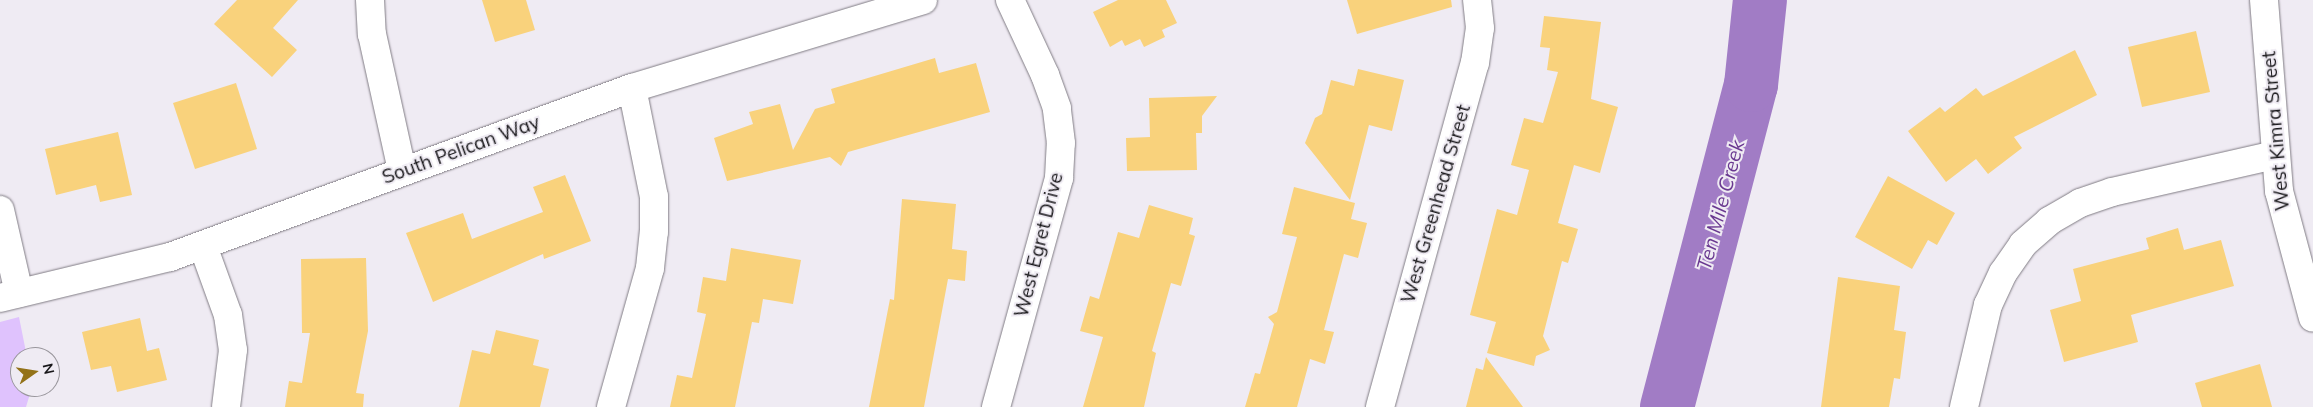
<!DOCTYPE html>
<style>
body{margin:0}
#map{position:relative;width:2313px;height:407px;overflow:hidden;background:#efebf3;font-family:Mulish,sans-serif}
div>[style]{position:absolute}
.green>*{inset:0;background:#dfc2fd}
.river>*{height:54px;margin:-27px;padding:0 27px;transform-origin:27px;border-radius:27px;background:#a17cc5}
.building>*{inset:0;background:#f9d27c}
.roads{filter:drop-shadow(0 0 1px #807c84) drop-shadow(0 0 1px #807c84)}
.minor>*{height:28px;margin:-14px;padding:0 14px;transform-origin:14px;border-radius:14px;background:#fff}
span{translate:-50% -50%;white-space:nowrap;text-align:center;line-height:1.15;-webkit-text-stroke:4px #efebf3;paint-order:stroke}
.street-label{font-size:19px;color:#18171a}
.water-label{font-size:20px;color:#693890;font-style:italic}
.north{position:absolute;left:10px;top:347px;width:50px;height:50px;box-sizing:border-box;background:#efebf3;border:1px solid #99969c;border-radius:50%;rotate:77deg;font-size:14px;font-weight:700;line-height:20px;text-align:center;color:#18171a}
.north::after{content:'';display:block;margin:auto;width:18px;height:22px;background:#937219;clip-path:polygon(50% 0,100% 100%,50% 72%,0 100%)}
</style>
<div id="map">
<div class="green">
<i style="clip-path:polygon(19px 317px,27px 357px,20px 357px,20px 387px,32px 387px,26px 407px,0 407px,0 322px)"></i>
</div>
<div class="river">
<i style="left:1667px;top:407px;width:333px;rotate:-75.4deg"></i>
<i style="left:1751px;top:85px;width:85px;rotate:-84deg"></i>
</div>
<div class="building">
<i style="clip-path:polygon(237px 0,298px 0,273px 28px,297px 50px,272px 77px,214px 24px)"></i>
<i style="clip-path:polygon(482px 0,526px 0,535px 30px,495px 42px)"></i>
<i style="clip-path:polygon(1118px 0,1166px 0,1177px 23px,1162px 30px,1165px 37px,1144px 47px,1140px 39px,1125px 46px,1122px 40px,1110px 47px,1093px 12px)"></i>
<i style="clip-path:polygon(1347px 0,1451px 0,1452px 7px,1357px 34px)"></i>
<i style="clip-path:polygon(1544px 16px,1601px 22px,1591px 99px,1618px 107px,1600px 173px,1574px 165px,1558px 223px,1578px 229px,1568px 263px,1562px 261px,1543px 336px,1550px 350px,1536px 356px,1534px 366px,1487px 353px,1496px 322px,1470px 315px,1497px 209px,1517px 215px,1529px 170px,1511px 165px,1524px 118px,1543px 123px,1558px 72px,1547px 70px,1550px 48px,1540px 47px)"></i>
<i style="clip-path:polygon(2196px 31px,2210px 92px,2142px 107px,2128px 47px)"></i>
<i style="clip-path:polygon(2075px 50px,2097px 95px,2014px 137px,2022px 148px,1988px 174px,1976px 159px,1946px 182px,1908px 131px,1940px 107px,1945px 112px,1976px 88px,1983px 96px)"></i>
<i style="clip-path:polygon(935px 58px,939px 73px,976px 63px,990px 112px,848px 152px,841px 166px,830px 157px,727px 181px,714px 138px,753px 124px,749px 112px,780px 104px,793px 150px,815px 109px,835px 103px,831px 89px)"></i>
<i style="clip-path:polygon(1358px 69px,1404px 80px,1392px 131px,1369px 125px,1350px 200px,1305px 143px,1315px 118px,1322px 114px,1331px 80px,1354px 86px)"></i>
<i style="clip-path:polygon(236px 83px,257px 149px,195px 169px,173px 103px)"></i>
<i style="clip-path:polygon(1217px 96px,1202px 116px,1202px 133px,1196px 133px,1197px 170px,1127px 171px,1126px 138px,1150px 137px,1149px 98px)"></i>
<i style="clip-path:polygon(118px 132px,132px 195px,100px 202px,96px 185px,56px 195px,45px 149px)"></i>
<i style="clip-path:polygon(565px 175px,591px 241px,544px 259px,543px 254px,433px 302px,406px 233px,463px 213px,472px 239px,543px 212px,533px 187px)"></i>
<i style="clip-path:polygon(1888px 176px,1955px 213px,1937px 245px,1928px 240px,1912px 269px,1855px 237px)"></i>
<i style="clip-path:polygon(1294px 187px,1355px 203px,1351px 219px,1367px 223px,1358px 258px,1344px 254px,1324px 330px,1334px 332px,1325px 364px,1310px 359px,1297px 407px,1245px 407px,1255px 373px,1260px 374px,1274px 324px,1268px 317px,1277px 312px,1297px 237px,1282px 234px)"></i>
<i style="clip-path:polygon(902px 199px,956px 204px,952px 249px,967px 251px,965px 281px,948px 279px,924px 407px,869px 407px,890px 299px,894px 300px)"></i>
<i style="clip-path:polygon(1149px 205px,1193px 218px,1189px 234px,1195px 236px,1181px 286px,1171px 283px,1152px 351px,1156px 353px,1144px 407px,1083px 407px,1103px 337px,1080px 331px,1090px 296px,1099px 299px,1118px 232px,1139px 238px)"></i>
<i style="clip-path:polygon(2178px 228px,2184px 250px,2221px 240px,2234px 286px,2131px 315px,2138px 342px,2064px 362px,2050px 310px,2081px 301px,2073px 269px,2149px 249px,2146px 238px)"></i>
<i style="clip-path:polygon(731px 248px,801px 260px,793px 304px,763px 299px,759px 323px,752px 322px,735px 407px,670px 407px,677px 375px,692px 378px,706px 314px,697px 312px,703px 277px,726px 281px)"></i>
<i style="clip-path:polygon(366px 258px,368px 331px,356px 393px,364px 394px,363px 407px,285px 407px,289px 381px,302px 383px,310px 333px,302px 333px,301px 259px)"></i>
<i style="clip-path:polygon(1838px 277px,1900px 286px,1894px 330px,1906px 332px,1900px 379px,1894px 378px,1889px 407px,1821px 407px)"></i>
<i style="clip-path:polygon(140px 318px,147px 351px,159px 348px,167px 380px,117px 392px,111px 366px,91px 370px,82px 332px)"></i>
<i style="clip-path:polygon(496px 330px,539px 340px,533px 365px,549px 369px,540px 407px,459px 407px,472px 350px,490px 354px)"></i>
<i style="clip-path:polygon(1486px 357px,1523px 407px,1466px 407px,1476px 368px,1483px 370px)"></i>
<i style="clip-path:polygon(2260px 364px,2272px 407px,2202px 407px,2195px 383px)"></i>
</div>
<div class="roads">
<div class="minor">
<i style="left:370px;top:0;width:34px;rotate:87deg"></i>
<i style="left:372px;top:34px;width:140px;rotate:77.6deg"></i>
<i style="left:2264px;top:0;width:192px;rotate:85.5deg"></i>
<i style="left:2279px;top:191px;width:131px;rotate:75deg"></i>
<i style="left:0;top:210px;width:85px;rotate:77.1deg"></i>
<i style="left:203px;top:246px;width:73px;rotate:70.1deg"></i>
<i style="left:228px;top:315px;width:35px;rotate:82deg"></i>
<i style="left:233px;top:350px;width:57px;rotate:97deg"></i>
<i style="left:0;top:298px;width:175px;rotate:-13.6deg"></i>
<i style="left:170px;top:257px;width:492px;rotate:-20.1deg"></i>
<i style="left:632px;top:88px;width:304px;rotate:-16.8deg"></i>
<i style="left:611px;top:407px;width:144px;rotate:-74.3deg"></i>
<i style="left:650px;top:268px;width:36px;rotate:-84deg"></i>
<i style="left:654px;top:232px;width:35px;rotate:-90deg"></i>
<i style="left:654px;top:197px;width:111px;rotate:-101.4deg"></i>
<i style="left:996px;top:407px;width:238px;rotate:-74.6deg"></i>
<i style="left:1059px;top:178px;width:35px;rotate:-87deg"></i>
<i style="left:1061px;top:143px;width:35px;rotate:-97deg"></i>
<i style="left:1057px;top:108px;width:35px;rotate:-110deg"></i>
<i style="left:1045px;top:75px;width:83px;rotate:-115deg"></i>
<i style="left:1380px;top:407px;width:357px;rotate:-74.6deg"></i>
<i style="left:1475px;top:63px;width:35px;rotate:-82deg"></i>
<i style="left:1480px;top:28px;width:28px;rotate:-96deg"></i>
<i style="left:1964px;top:407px;width:105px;rotate:-76.8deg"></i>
<i style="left:1988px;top:305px;width:35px;rotate:-65deg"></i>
<i style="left:2003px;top:273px;width:35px;rotate:-55deg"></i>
<i style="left:2023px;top:244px;width:35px;rotate:-41deg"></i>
<i style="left:2049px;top:221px;width:36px;rotate:-30deg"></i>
<i style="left:2080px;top:203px;width:34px;rotate:-19deg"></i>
<i style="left:2112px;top:192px;width:167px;rotate:-12.8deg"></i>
</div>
</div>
<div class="street-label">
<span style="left:2276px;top:131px;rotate:-95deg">West Kimra Street</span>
<span style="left:461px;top:150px;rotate:-20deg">South Pelican Way</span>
<span style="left:1436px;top:204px;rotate:-74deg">West Greenhead Street</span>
<span style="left:1039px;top:245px;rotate:-76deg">West Egret Drive</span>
</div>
<div class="water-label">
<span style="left:1720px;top:205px;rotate:-75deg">Ten Mile Creek</span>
</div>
<div class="north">N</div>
</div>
